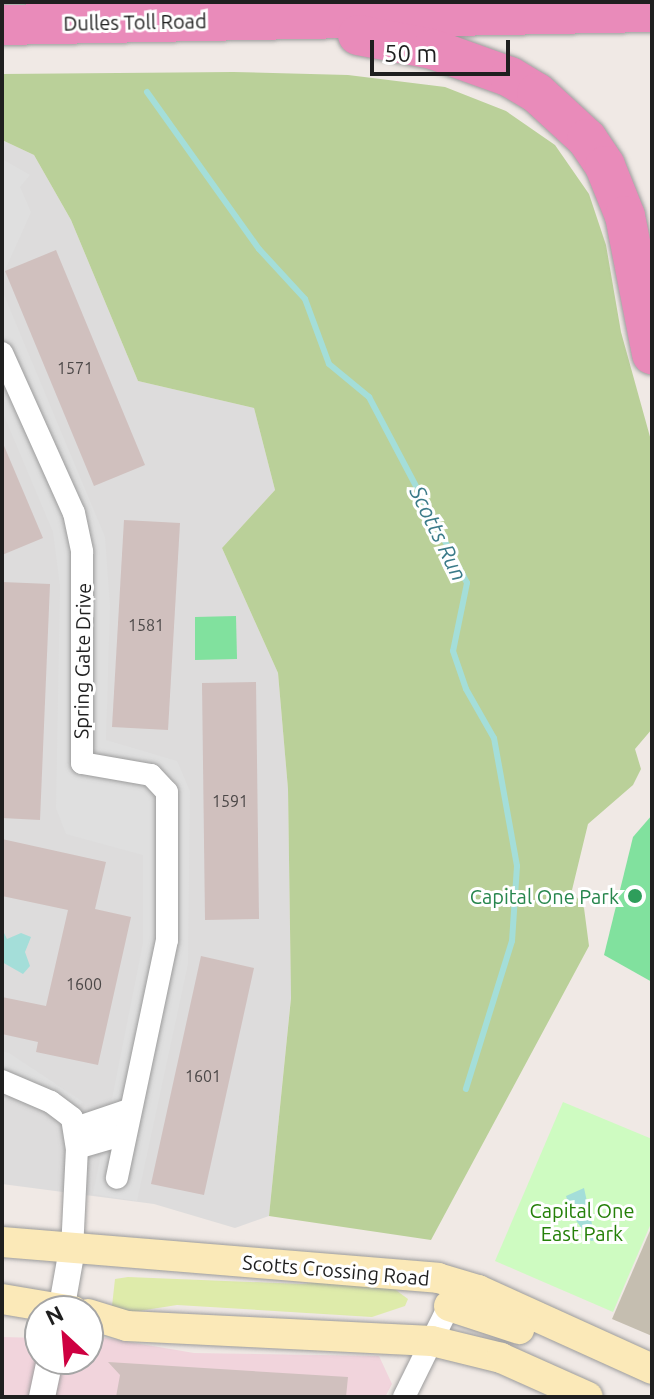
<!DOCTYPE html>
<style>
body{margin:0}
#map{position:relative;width:654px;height:1399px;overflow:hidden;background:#f0e9e5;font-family:Ubuntu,sans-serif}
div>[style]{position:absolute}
.residential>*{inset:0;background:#dddcdc}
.commercial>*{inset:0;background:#f1d4dc}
.construction>*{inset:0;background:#c5beb0}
.grass>*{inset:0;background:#deebaa}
.forest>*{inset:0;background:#bad099}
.park>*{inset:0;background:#cefbc1}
.pitch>*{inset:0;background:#81e19e}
.parking>*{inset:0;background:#dfdfdf}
.water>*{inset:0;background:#a4ded9}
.stream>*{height:6px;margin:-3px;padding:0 3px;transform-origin:3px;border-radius:3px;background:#a4ded9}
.building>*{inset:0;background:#d0c0be}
.roads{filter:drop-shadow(0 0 2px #9c9c9c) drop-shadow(0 0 2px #9c9c9c)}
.minor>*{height:22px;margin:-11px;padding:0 11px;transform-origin:11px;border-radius:11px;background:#fff}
.tertiary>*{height:26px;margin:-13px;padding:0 13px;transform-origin:13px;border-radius:13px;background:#fff}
.secondary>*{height:30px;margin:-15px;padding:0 15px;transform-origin:15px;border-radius:15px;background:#fbe9b8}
.motorway>*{height:40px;margin:-20px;padding:0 20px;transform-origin:20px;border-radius:20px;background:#e98bba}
.dots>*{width:22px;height:22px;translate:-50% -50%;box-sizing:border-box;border:4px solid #fff;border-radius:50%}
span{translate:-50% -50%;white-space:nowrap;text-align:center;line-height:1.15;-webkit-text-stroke:6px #fff;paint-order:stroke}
.number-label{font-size:16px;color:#4b4747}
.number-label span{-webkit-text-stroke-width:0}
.street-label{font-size:20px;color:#1f1f1f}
.leisure-label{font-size:20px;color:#27864d}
.right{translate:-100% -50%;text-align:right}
.park-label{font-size:20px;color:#258009}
.water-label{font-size:22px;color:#3b7b89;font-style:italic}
.frame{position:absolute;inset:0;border:4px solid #1f1f1f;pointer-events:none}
.north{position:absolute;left:24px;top:1295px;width:80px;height:80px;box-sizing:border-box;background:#fff;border:2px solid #a5a5a5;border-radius:50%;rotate:334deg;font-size:22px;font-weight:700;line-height:32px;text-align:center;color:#1f1f1f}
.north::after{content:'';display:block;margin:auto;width:28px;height:36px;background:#ce0041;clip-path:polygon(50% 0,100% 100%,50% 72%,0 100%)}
.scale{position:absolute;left:370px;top:40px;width:140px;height:36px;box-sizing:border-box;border:4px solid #1f1f1f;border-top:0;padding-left:10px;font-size:24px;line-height:28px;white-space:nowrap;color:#1f1f1f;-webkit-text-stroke:6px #fff;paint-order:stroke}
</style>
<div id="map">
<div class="residential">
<i style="clip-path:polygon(2px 140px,34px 155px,71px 220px,138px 381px,254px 408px,275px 490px,222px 548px,278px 673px,288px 789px,291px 997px,269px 1216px,235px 1228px,154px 1204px,2px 1184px)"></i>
</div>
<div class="commercial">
<i style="clip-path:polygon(88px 1335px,194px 1353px,379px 1356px,392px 1384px,385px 1397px,2px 1397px,2px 1337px,40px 1338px,40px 1359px,88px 1359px)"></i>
</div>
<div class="construction">
<i style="clip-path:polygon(652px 1226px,652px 1336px,612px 1319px)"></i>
</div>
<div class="grass">
<i style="clip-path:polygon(128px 1277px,302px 1284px,363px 1277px,389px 1285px,408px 1299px,405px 1306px,372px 1317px,177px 1305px,126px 1313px,112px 1306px,115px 1279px)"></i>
</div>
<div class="forest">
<i style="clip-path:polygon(233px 72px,348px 75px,445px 87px,506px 111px,555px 145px,589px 194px,606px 245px,621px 332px,652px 444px,652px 729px,635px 749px,641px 769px,633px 785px,588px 824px,572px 890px,584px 908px,589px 946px,431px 1240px,269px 1216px,291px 998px,288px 789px,278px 673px,222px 548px,275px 490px,254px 408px,138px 381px,71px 220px,34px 155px,2px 140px,2px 74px)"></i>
</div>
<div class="park">
<i style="clip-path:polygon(563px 1102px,652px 1139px,652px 1221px,613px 1312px,495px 1261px)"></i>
</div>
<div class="pitch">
<i style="clip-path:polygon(236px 616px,237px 659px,195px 660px,195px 617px)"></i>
<i style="clip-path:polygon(652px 815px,652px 982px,604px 955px,633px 837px)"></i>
</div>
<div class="parking">
<i style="clip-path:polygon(2px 159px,30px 175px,20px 187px,31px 212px,2px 277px)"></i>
<i style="clip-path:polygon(2px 290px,105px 537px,110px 606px,106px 740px,177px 761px,190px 791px,188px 964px,137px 1201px,93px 1194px,143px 943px,143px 855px,66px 834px,56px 808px,60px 586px,53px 532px,2px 411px)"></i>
<i style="clip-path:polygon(2px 1051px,9px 1053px,83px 1102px,71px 1110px,25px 1080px,2px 1104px)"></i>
</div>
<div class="water">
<i style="clip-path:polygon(2px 929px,7px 939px,21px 933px,31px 937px,25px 952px,30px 966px,23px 974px,2px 962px)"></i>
<i style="clip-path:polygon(584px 1188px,592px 1224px,596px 1240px,591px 1241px,572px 1215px,566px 1196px)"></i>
</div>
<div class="stream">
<i style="left:147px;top:92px;width:193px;rotate:54.5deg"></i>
<i style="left:259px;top:249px;width:68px;rotate:47.4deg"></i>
<i style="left:305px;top:299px;width:69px;rotate:69.7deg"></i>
<i style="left:329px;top:364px;width:52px;rotate:39.5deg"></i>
<i style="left:369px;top:397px;width:210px;rotate:62.2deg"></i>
<i style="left:467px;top:583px;width:69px;rotate:101.6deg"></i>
<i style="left:453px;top:651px;width:40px;rotate:71.1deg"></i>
<i style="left:466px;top:689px;width:56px;rotate:60.3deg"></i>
<i style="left:494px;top:738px;width:130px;rotate:79.8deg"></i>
<i style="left:517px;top:866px;width:75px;rotate:93.8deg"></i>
<i style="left:512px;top:941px;width:155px;rotate:107.3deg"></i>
</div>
<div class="building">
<i style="clip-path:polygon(56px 250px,145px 465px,94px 486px,5px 271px)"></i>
<i style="clip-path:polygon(2px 441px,43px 538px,2px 555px)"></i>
<i style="clip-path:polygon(124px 520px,180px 523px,168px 730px,112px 727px)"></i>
<i style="clip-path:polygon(2px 582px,50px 584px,40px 820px,2px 818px)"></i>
<i style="clip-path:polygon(256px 682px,259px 919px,205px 920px,202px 683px)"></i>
<i style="clip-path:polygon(2px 839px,106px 862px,95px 909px,131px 917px,98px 1065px,36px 1052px,38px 1042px,2px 1034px,2px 997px,46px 1006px,68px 910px,2px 896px)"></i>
<i style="clip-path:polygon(201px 956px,254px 968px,204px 1195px,151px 1184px)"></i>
<i style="clip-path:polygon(108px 1362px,348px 1377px,346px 1397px,116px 1397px,120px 1375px)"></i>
</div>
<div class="roads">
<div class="minor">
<i style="left:2px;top:353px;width:175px;rotate:65.8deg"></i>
<i style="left:74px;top:513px;width:40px;rotate:78deg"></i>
<i style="left:82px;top:552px;width:211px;rotate:90deg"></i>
<i style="left:82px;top:763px;width:70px;rotate:9.9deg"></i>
<i style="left:151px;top:775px;width:23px;rotate:47deg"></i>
<i style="left:167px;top:792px;width:148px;rotate:90deg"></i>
<i style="left:167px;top:940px;width:243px;rotate:101.9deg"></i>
<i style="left:2px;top:1081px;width:53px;rotate:23.2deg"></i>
<i style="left:51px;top:1102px;width:26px;rotate:37deg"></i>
<i style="left:72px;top:1118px;width:30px;rotate:81deg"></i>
<i style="left:77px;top:1148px;width:101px;rotate:92.8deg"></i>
<i style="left:76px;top:1128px;width:56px;rotate:-18.8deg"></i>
<i style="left:77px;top:1148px;width:50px;rotate:-16.3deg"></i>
<i style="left:404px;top:1397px;width:115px;rotate:-63.7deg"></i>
</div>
<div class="tertiary">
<i style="left:61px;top:1311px;width:63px;rotate:-79.9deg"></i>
<i style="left:42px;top:1397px;width:39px;rotate:-78deg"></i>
</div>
<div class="secondary">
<i style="left:2px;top:1242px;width:437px;rotate:4.7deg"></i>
<i style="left:438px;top:1278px;width:42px;rotate:16.7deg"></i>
<i style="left:478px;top:1290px;width:191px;rotate:24.4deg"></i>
<i style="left:2px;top:1299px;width:72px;rotate:9.6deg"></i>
<i style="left:449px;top:1306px;width:74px;rotate:18.2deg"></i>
<i style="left:88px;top:1314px;width:41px;rotate:17.1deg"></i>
<i style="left:127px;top:1326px;width:305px;rotate:2.8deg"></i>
<i style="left:432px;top:1341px;width:71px;rotate:13.8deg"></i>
<i style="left:501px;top:1358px;width:95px;rotate:24.1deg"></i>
</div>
<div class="motorway">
<i style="left:2px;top:25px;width:650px;rotate:-1.15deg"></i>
<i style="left:358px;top:35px;width:75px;rotate:10.7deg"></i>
<i style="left:432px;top:49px;width:83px;rotate:19.7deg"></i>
<i style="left:510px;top:77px;width:31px;rotate:31deg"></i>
<i style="left:537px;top:93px;width:68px;rotate:42.6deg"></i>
<i style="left:587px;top:139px;width:32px;rotate:56deg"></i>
<i style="left:605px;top:166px;width:54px;rotate:68.2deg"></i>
<i style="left:625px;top:216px;width:141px;rotate:78.9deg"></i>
</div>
</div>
<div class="dots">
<i style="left:635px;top:896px;background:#2e9e5b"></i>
</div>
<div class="number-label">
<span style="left:75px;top:368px">1571</span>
<span style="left:146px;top:625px">1581</span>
<span style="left:230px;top:801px">1591</span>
<span style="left:84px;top:984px">1600</span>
<span style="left:203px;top:1076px">1601</span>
</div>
<div class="street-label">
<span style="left:135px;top:22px;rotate:-1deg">Dulles Toll Road</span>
<span style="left:82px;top:661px;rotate:-89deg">Spring Gate Drive</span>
<span style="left:336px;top:1270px;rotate:5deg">Scotts Crossing Road</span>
</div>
<div class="leisure-label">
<span class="right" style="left:619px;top:896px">Capital One Park</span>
</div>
<div class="park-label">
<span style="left:582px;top:1222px">Capital One<br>East Park</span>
</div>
<div class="water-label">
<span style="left:439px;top:533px;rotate:64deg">Scotts Run</span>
</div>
<div class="frame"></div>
<div class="north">N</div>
<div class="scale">50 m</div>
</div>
